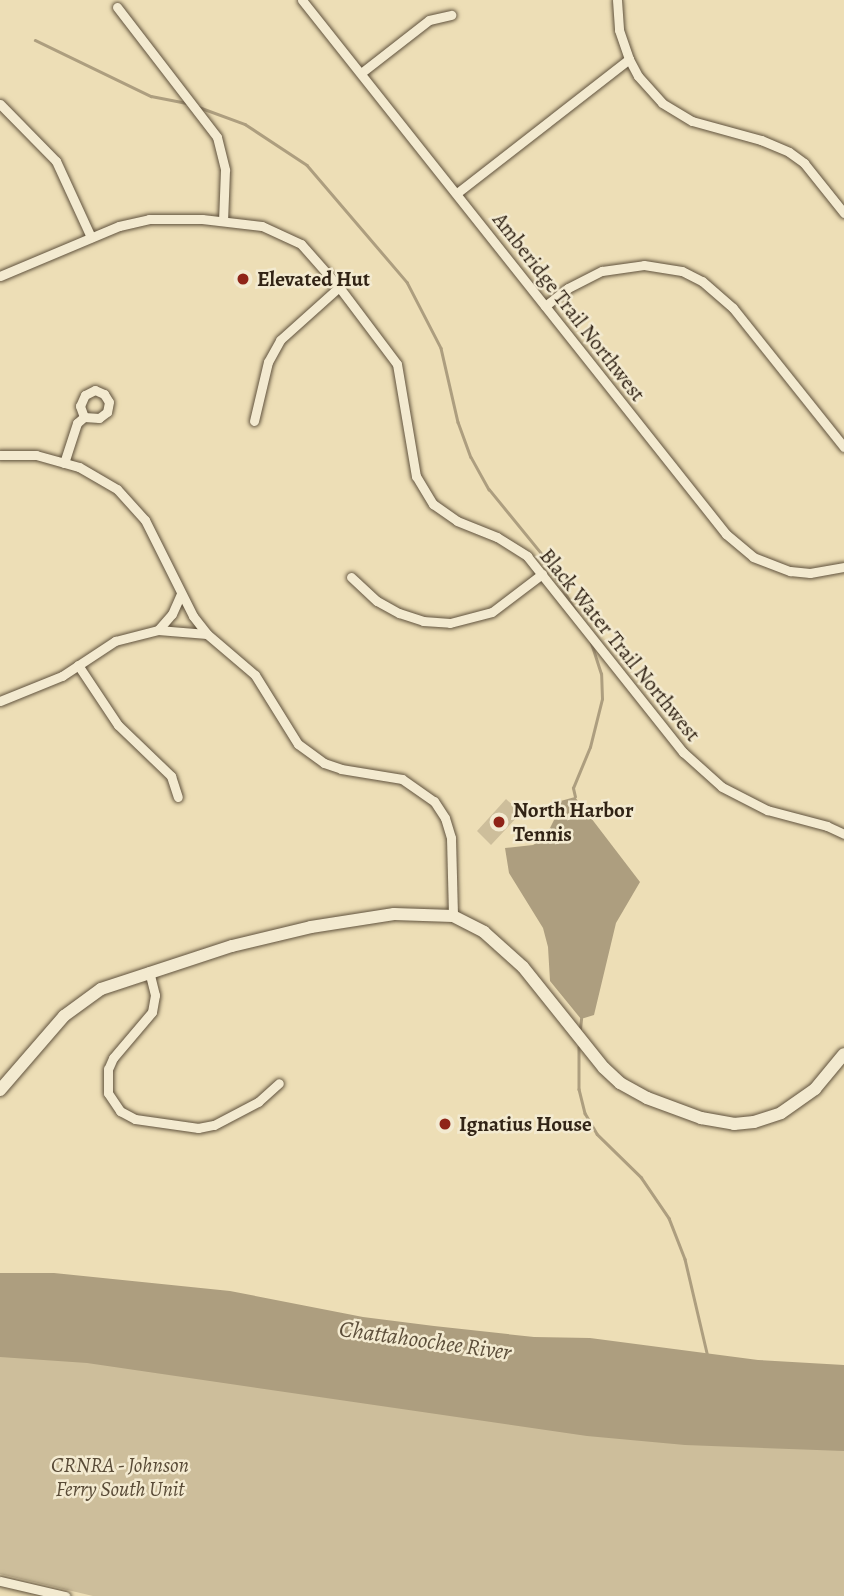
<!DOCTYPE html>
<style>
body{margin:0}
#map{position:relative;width:844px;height:1596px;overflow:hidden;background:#eddeb6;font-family:Alegreya,serif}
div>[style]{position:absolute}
.green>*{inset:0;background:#cdbe9b}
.water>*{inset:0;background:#ad9e7f}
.stream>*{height:2.5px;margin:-1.25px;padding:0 1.25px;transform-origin:1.25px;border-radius:1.25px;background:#ad9e7f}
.roads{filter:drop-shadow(0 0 2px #60523d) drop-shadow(0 0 2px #60523d)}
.street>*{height:9px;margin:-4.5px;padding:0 4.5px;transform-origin:4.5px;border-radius:4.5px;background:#f3ead0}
.secondary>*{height:12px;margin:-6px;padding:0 6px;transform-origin:6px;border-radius:6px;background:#f3ead0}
.dots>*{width:19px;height:19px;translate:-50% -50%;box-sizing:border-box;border:4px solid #f3ead0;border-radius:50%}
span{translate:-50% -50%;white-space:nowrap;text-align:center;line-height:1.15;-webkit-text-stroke:5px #f3ead0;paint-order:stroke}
.poi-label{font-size:21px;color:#312315;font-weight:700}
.left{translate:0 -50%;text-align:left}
.street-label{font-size:21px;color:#312315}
.park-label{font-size:21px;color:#584a36;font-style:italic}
.water-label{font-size:23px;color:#5c4e3a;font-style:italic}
</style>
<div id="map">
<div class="green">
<i style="clip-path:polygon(506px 799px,521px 813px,491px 845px,477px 831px)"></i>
<i style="clip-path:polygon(0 1349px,844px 1444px,844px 1596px,93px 1596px,0 1574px)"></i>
</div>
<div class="water">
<i style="clip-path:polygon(575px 797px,640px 882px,616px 923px,594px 1015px,581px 1019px,550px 981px,548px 947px,543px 928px,509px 873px,505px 848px,533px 845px,545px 838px,555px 818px,557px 802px)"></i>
<i style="clip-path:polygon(0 1273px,54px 1273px,230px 1291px,363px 1317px,434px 1326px,534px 1337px,590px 1338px,758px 1360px,844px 1365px,844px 1451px,685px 1445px,587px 1436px,87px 1363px,0 1357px)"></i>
</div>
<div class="stream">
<i style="left:35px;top:40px;width:129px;rotate:25.8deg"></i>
<i style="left:151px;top:96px;width:36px;rotate:11deg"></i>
<i style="left:196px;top:106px;width:52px;rotate:20.2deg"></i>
<i style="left:245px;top:124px;width:74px;rotate:33.5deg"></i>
<i style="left:307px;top:165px;width:154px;rotate:49.5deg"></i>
<i style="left:407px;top:282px;width:74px;rotate:62.7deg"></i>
<i style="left:441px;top:348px;width:76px;rotate:77.1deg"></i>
<i style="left:458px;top:422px;width:37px;rotate:70deg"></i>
<i style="left:471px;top:457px;width:37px;rotate:61deg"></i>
<i style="left:489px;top:489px;width:84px;rotate:50.8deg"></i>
<i style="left:542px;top:554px;width:69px;rotate:59.3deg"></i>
<i style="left:575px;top:797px;width:9px;rotate:-103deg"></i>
<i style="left:573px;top:788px;width:44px;rotate:-67.5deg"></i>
<i style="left:590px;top:747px;width:49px;rotate:-76deg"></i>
<i style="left:602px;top:699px;width:25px;rotate:-92deg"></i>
<i style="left:601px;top:674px;width:35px;rotate:-108deg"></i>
<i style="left:580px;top:1029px;width:10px;rotate:-84deg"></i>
<i style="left:579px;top:1047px;width:42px;rotate:90deg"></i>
<i style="left:579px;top:1089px;width:25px;rotate:76deg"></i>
<i style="left:585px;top:1113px;width:24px;rotate:60deg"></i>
<i style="left:597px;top:1134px;width:62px;rotate:44.3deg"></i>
<i style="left:641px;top:1177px;width:50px;rotate:55.7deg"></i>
<i style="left:669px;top:1218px;width:44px;rotate:68.7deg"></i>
<i style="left:685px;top:1259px;width:97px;rotate:76.8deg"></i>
</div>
<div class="roads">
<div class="street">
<i style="left:302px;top:0;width:682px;rotate:51.55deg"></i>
<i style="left:726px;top:534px;width:35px;rotate:40deg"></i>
<i style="left:753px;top:557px;width:40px;rotate:21deg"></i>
<i style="left:790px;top:571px;width:20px;rotate:6deg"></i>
<i style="left:810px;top:573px;width:35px;rotate:-10deg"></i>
<i style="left:617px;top:0;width:30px;rotate:86deg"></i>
<i style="left:619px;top:30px;width:31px;rotate:71deg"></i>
<i style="left:629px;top:59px;width:19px;rotate:62deg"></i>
<i style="left:638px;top:76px;width:36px;rotate:48deg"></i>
<i style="left:662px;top:103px;width:35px;rotate:31deg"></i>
<i style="left:692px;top:121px;width:72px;rotate:15.4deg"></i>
<i style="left:761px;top:140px;width:30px;rotate:23deg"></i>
<i style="left:789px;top:152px;width:19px;rotate:36deg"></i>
<i style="left:804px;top:163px;width:64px;rotate:51.3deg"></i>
<i style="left:117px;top:7px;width:164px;rotate:52.4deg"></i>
<i style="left:217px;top:137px;width:34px;rotate:76deg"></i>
<i style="left:225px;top:170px;width:51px;rotate:92.2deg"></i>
<i style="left:361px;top:73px;width:86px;rotate:-37.9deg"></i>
<i style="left:429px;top:20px;width:23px;rotate:-13deg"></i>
<i style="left:0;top:104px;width:80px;rotate:45.5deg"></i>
<i style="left:56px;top:161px;width:84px;rotate:65.3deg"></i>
<i style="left:457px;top:193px;width:218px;rotate:-37.9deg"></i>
<i style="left:0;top:276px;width:129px;rotate:-22.8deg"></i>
<i style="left:119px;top:226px;width:31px;rotate:-13deg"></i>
<i style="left:149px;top:219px;width:53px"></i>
<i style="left:202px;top:219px;width:60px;rotate:6.7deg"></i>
<i style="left:262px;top:226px;width:43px;rotate:24.8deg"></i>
<i style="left:301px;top:244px;width:57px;rotate:48.5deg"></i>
<i style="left:339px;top:287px;width:96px;rotate:53deg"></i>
<i style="left:397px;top:364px;width:114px;rotate:80.4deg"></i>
<i style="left:416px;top:476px;width:33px;rotate:59deg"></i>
<i style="left:433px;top:504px;width:29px;rotate:35deg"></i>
<i style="left:457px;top:521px;width:43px;rotate:21.8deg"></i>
<i style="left:497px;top:537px;width:36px;rotate:32deg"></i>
<i style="left:527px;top:556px;width:251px;rotate:51.5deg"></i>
<i style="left:683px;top:752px;width:52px;rotate:41.9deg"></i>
<i style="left:722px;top:787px;width:51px;rotate:27.1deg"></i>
<i style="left:767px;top:810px;width:62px;rotate:14.9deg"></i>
<i style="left:827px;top:826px;width:19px;rotate:25deg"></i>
<i style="left:545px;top:306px;width:29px;rotate:-38deg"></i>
<i style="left:568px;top:288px;width:38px;rotate:-27deg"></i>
<i style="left:602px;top:271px;width:42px;rotate:-8.1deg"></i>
<i style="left:644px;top:265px;width:38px;rotate:9deg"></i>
<i style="left:682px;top:271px;width:22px;rotate:27deg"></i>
<i style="left:702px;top:281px;width:41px;rotate:41.1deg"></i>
<i style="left:733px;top:308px;width:178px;rotate:51.4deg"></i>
<i style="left:254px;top:421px;width:61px;rotate:-76.7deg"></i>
<i style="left:268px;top:362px;width:25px;rotate:-61deg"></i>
<i style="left:280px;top:340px;width:79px;rotate:-41.9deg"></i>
<i style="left:0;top:455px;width:36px"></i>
<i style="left:36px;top:455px;width:45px;rotate:15.6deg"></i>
<i style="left:79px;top:467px;width:44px;rotate:30.1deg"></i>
<i style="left:117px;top:489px;width:42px;rotate:47.9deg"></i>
<i style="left:145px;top:520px;width:107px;rotate:63.4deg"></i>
<i style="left:193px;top:616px;width:23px;rotate:52deg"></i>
<i style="left:207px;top:634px;width:63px;rotate:40.5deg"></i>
<i style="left:255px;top:675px;width:81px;rotate:58.1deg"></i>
<i style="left:298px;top:744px;width:32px;rotate:36deg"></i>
<i style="left:324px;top:763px;width:18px;rotate:19deg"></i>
<i style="left:341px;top:769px;width:62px;rotate:9.3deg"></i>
<i style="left:402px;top:779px;width:39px;rotate:35deg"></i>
<i style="left:434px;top:801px;width:20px;rotate:57deg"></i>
<i style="left:445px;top:818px;width:21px;rotate:73deg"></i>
<i style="left:451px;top:838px;width:78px;rotate:88.5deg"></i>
<i style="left:64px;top:463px;width:42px;rotate:-72deg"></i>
<i style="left:77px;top:423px;width:9px;rotate:-41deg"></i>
<i style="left:84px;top:417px;width:12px;rotate:-110deg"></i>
<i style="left:80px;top:406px;width:12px;rotate:-66deg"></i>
<i style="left:85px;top:395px;width:11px;rotate:-27deg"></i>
<i style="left:95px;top:390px;width:10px;rotate:24deg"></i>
<i style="left:104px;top:394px;width:9px;rotate:58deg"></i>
<i style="left:109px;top:402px;width:10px;rotate:101deg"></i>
<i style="left:107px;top:412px;width:10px;rotate:143deg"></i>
<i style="left:99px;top:418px;width:15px;rotate:-176deg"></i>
<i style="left:351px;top:577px;width:35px;rotate:43deg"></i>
<i style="left:377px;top:601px;width:25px;rotate:29deg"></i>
<i style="left:399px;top:613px;width:25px;rotate:18deg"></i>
<i style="left:423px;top:621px;width:27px;rotate:4deg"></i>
<i style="left:450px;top:623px;width:43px;rotate:-14.7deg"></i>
<i style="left:492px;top:612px;width:63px;rotate:-37.2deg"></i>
<i style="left:158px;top:630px;width:49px;rotate:4.7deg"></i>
<i style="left:78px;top:665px;width:72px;rotate:56.3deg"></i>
<i style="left:118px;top:725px;width:74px;rotate:43.9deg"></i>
<i style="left:171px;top:776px;width:22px;rotate:72deg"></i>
<i style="left:0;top:701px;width:67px;rotate:-22deg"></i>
<i style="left:62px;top:676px;width:64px;rotate:-33.4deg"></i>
<i style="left:115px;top:641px;width:44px;rotate:-14.3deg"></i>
<i style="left:158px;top:630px;width:21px;rotate:-49deg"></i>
<i style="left:172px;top:614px;width:22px;rotate:-66deg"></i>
<i style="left:149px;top:971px;width:25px;rotate:76deg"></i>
<i style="left:155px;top:995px;width:17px;rotate:100deg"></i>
<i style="left:152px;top:1012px;width:60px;rotate:130.3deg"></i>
<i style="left:113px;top:1058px;width:12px;rotate:114deg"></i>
<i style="left:108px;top:1069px;width:24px;rotate:90deg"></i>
<i style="left:108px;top:1093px;width:22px;rotate:56deg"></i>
<i style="left:120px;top:1111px;width:17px;rotate:28deg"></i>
<i style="left:135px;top:1119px;width:64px;rotate:8.1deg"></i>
<i style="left:198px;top:1128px;width:16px;rotate:-11deg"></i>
<i style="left:214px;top:1125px;width:50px;rotate:-27.6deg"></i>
<i style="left:258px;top:1102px;width:28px;rotate:-42deg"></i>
<i style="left:0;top:1581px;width:67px;rotate:13deg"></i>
</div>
<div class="secondary">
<i style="left:0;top:1090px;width:98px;rotate:-49.1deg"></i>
<i style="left:64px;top:1016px;width:46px;rotate:-36.1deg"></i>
<i style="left:101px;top:989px;width:138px;rotate:-18.2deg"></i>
<i style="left:232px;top:946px;width:81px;rotate:-13.5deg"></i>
<i style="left:311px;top:927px;width:84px;rotate:-8.9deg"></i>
<i style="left:394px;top:914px;width:59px;rotate:1.9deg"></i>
<i style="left:453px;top:916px;width:35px;rotate:27deg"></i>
<i style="left:484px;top:932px;width:52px;rotate:41.9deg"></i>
<i style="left:523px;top:967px;width:129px;rotate:51.3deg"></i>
<i style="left:604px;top:1068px;width:22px;rotate:43deg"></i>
<i style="left:620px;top:1083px;width:31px;rotate:29deg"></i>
<i style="left:647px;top:1098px;width:58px;rotate:20.3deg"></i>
<i style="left:701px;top:1118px;width:34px;rotate:10deg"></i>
<i style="left:734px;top:1124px;width:20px;rotate:-6deg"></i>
<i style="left:754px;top:1122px;width:28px;rotate:-18deg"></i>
<i style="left:781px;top:1113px;width:42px;rotate:-35.2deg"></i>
<i style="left:815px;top:1089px;width:45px;rotate:-50.4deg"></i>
</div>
</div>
<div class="dots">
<i style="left:243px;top:279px;background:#8f2418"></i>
<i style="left:499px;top:822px;background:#8f2418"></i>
<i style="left:445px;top:1124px;background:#8f2418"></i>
</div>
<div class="poi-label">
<span class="left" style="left:257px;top:279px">Elevated Hut</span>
<span class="left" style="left:513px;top:822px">North Harbor<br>Tennis</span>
<span class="left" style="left:459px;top:1124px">Ignatius House</span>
</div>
<div class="street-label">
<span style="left:569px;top:307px;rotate:52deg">Amberidge Trail Northwest</span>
<span style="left:620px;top:645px;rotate:51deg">Black Water Trail Northwest</span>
</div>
<div class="park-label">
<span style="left:120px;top:1477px">CRNRA - Johnson<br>Ferry South Unit</span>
</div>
<div class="water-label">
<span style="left:425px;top:1341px;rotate:8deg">Chattahoochee River</span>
</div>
</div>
